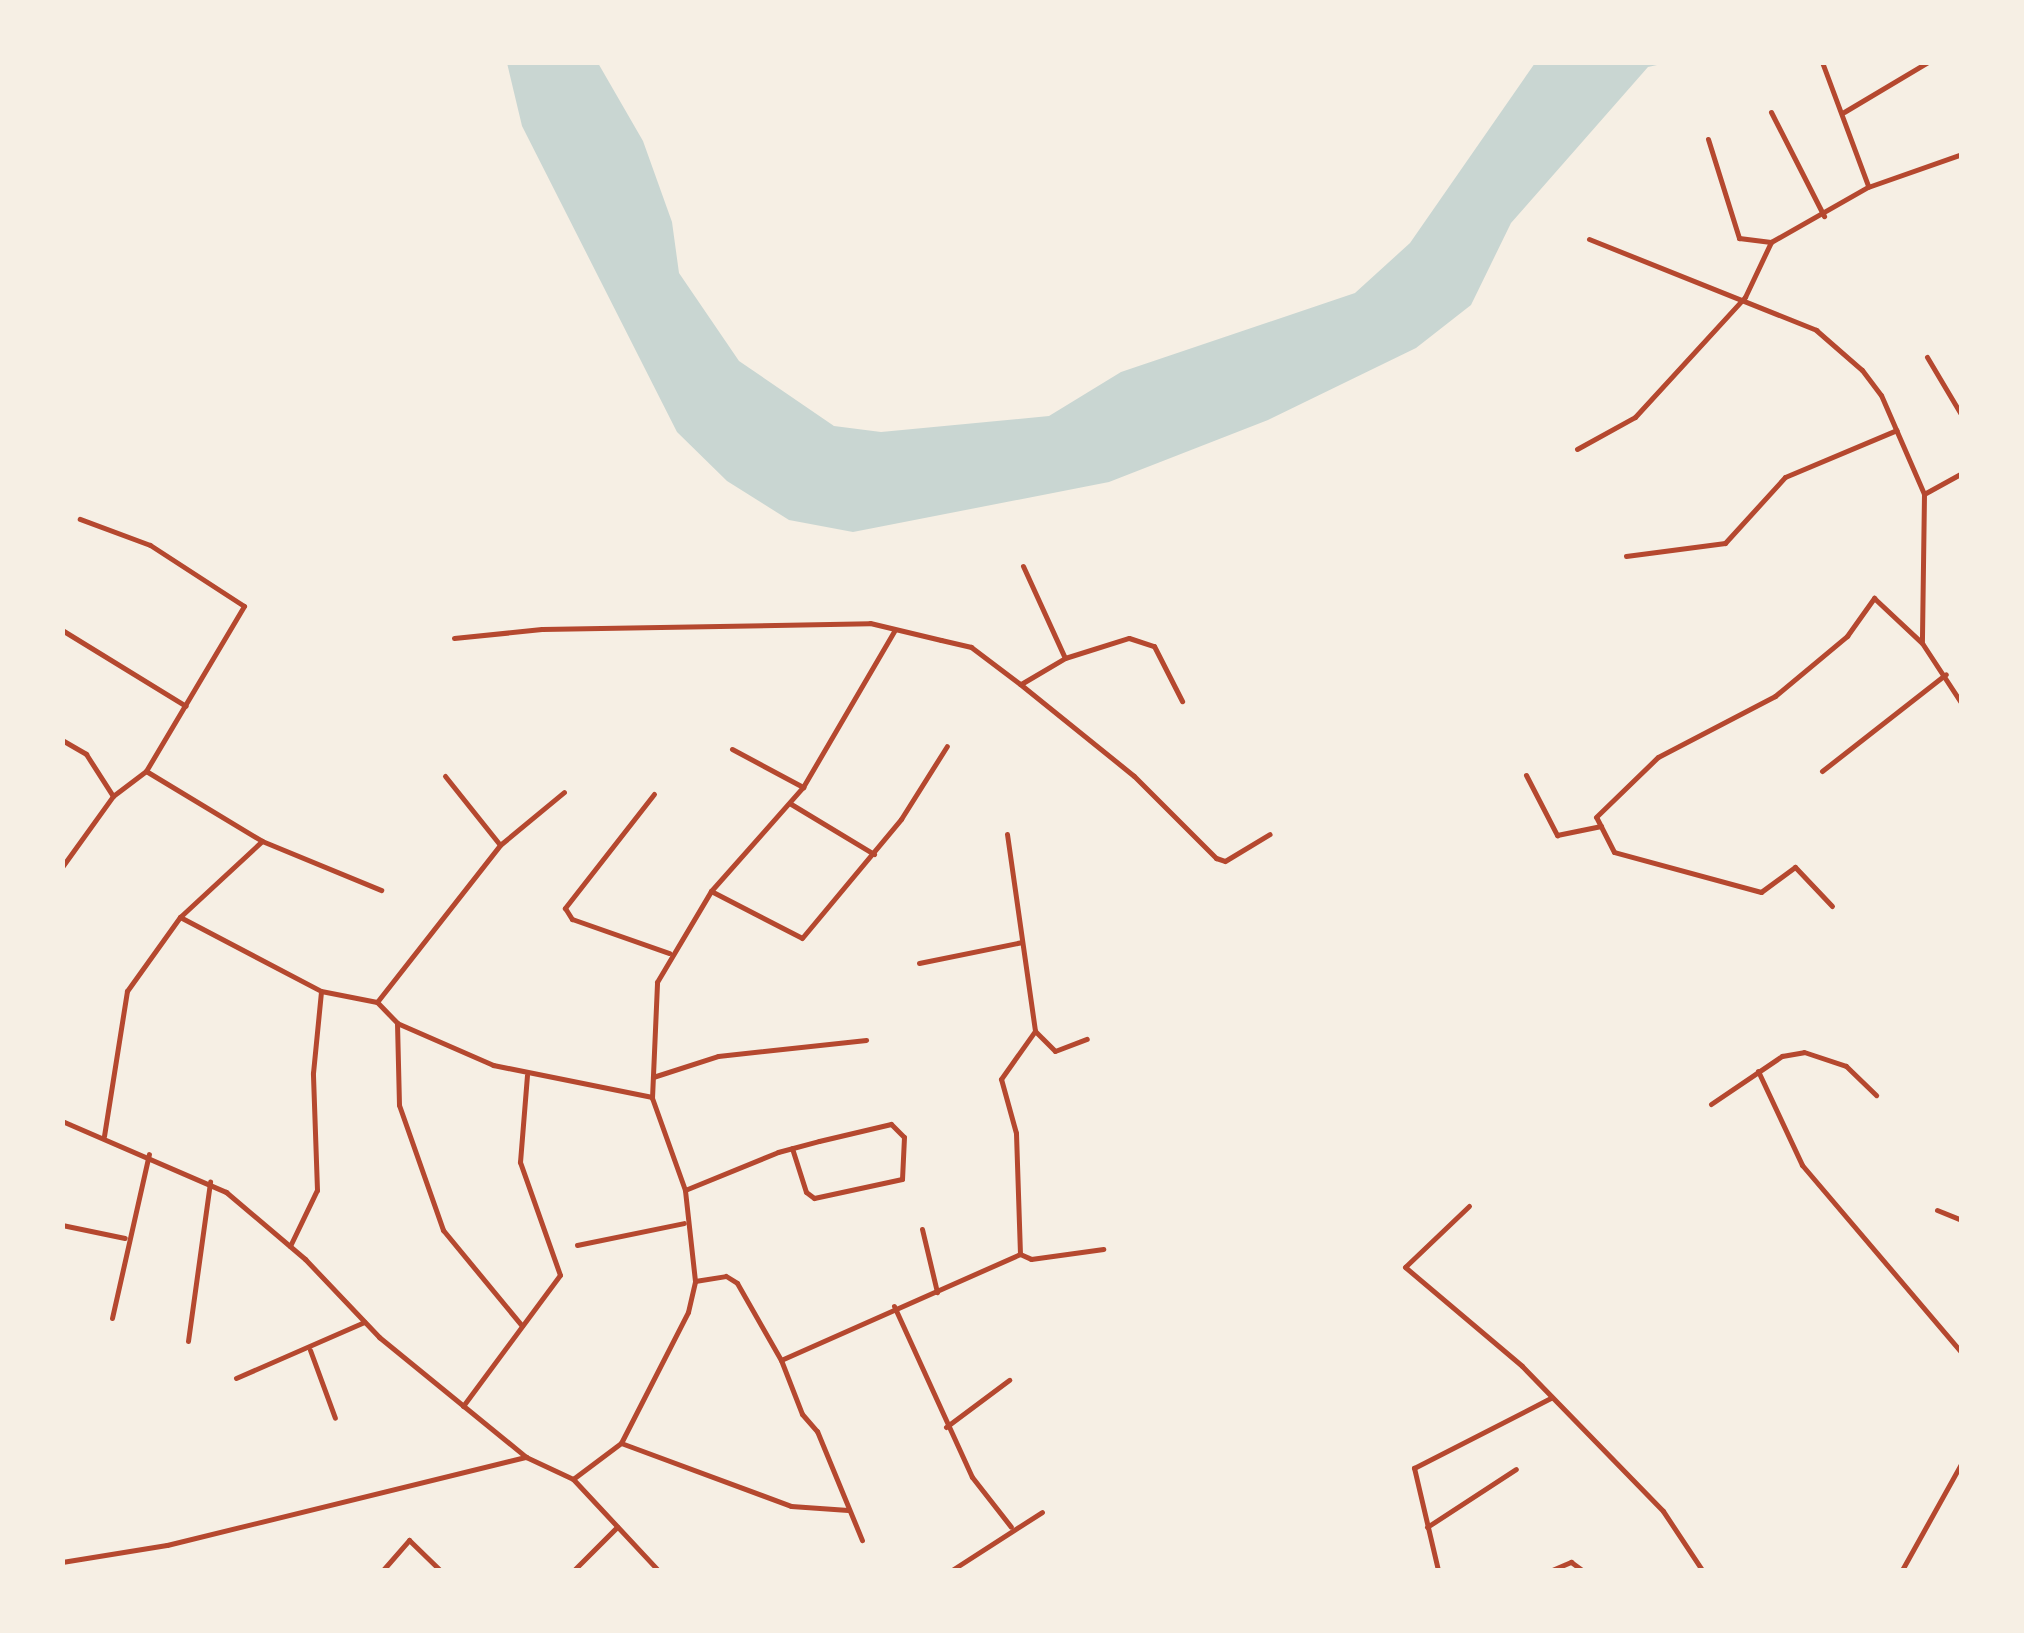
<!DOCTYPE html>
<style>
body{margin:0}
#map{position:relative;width:2024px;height:1633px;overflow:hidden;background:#f6efe4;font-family:Mulish,sans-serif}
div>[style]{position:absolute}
.water>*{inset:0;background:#c9d6d2}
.minor>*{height:5px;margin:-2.5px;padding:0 2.5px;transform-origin:2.5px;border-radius:2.5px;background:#b5482f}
span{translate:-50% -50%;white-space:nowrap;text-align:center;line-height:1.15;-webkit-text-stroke:8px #f6efe4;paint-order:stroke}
.frame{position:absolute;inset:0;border:65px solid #f6efe4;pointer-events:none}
</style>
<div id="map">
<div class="water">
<i style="clip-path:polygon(507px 63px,598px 63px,643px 141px,672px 222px,679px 273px,739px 361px,834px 426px,881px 432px,1049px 416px,1121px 372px,1355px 293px,1410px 243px,1535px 63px,1666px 63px,1648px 67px,1511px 223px,1471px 305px,1416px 348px,1268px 420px,1109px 482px,853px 532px,789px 520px,727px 481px,677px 432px,522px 126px)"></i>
</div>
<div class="minor">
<i style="left:1822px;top:62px;width:132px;rotate:69.6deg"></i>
<i style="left:1771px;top:112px;width:117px;rotate:63deg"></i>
<i style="left:1844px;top:112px;width:98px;rotate:-30.8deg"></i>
<i style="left:1708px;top:139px;width:104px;rotate:72.6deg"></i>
<i style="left:1739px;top:238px;width:32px;rotate:7deg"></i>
<i style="left:1771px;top:242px;width:112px;rotate:-29.6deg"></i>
<i style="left:1868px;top:187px;width:100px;rotate:-19.3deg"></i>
<i style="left:1589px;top:239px;width:245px;rotate:21.8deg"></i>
<i style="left:1816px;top:330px;width:61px;rotate:41deg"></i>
<i style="left:1862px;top:370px;width:31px;rotate:53deg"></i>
<i style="left:1881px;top:395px;width:108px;rotate:66.5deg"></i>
<i style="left:1924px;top:494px;width:147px;rotate:90.8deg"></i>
<i style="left:1927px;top:357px;width:69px;rotate:59.3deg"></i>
<i style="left:1577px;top:449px;width:66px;rotate:-28.9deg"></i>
<i style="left:1635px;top:417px;width:163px;rotate:-47.5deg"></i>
<i style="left:1745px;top:297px;width:61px;rotate:-64.7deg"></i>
<i style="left:1924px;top:494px;width:43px;rotate:-28.9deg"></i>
<i style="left:1626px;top:556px;width:100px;rotate:-7.5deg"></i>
<i style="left:1725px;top:543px;width:89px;rotate:-47.7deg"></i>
<i style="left:1785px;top:477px;width:121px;rotate:-22.8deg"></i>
<i style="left:1023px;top:566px;width:101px;rotate:65.5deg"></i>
<i style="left:62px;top:630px;width:145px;rotate:31.5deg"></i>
<i style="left:454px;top:638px;width:88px;rotate:-5.8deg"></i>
<i style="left:542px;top:629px;width:328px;rotate:-1deg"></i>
<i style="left:870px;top:623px;width:73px;rotate:13.5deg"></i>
<i style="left:941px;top:640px;width:31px;rotate:13deg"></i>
<i style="left:971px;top:647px;width:61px;rotate:37.1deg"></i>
<i style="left:1020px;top:684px;width:146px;rotate:38.9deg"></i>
<i style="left:1134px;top:776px;width:116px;rotate:45deg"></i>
<i style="left:1216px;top:858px;width:9px;rotate:18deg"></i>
<i style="left:1225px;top:861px;width:52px;rotate:-31deg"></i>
<i style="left:1021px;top:684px;width:51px;rotate:-30.6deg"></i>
<i style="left:1065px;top:658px;width:67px;rotate:-17.4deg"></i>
<i style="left:1129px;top:638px;width:26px;rotate:18deg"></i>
<i style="left:1154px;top:646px;width:62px;rotate:63deg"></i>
<i style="left:62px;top:740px;width:28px;rotate:30deg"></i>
<i style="left:86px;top:754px;width:50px;rotate:57.3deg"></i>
<i style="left:732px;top:749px;width:81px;rotate:28.2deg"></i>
<i style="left:146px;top:771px;width:135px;rotate:31.1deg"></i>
<i style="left:262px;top:841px;width:129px;rotate:22.4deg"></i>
<i style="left:1822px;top:771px;width:157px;rotate:-38deg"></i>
<i style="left:1526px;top:775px;width:68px;rotate:62.7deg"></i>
<i style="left:1557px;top:835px;width:45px;rotate:-11.6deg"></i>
<i style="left:445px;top:776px;width:88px;rotate:51.4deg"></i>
<i style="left:654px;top:794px;width:145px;rotate:128deg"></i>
<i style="left:565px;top:908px;width:13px;rotate:58deg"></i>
<i style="left:572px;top:919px;width:103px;rotate:19.3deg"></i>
<i style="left:791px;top:804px;width:97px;rotate:31.1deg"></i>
<i style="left:1007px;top:834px;width:199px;rotate:81.9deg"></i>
<i style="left:1035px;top:1031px;width:28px;rotate:45deg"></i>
<i style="left:1055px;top:1051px;width:34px;rotate:-21deg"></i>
<i style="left:62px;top:867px;width:87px;rotate:-54.3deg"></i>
<i style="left:113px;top:796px;width:41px;rotate:-37.1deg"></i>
<i style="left:146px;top:771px;width:192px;rotate:-59.3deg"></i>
<i style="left:244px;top:606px;width:112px;rotate:-147deg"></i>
<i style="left:150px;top:545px;width:75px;rotate:-159.6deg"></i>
<i style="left:711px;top:891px;width:102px;rotate:27.3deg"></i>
<i style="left:802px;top:938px;width:155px;rotate:-50.2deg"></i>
<i style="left:901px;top:819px;width:86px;rotate:-57.8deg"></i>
<i style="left:1832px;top:906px;width:54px;rotate:-133.5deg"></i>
<i style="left:1795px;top:867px;width:42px;rotate:143.7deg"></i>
<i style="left:1761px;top:892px;width:152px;rotate:-164.8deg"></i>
<i style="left:1614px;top:852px;width:39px;rotate:-117deg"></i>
<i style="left:1596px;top:817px;width:86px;rotate:-44.1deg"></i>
<i style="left:1658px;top:757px;width:132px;rotate:-27.5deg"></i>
<i style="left:1775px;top:696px;width:94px;rotate:-39.8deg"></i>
<i style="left:1847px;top:636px;width:47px;rotate:-54.6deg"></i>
<i style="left:1874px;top:598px;width:66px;rotate:43.2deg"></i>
<i style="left:1922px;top:643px;width:73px;rotate:56.7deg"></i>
<i style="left:180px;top:917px;width:159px;rotate:27.7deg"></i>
<i style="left:321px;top:991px;width:57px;rotate:11.1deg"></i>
<i style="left:377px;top:1002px;width:29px;rotate:46deg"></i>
<i style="left:397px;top:1023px;width:105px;rotate:23.6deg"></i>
<i style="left:493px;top:1065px;width:161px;rotate:11.4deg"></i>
<i style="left:919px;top:963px;width:105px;rotate:-11.5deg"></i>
<i style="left:377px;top:1002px;width:199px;rotate:-51.9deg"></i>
<i style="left:500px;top:845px;width:83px;rotate:-39.6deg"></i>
<i style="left:397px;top:1023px;width:82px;rotate:88.6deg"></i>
<i style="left:399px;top:1105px;width:133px;rotate:70.6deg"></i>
<i style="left:443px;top:1230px;width:124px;rotate:50.5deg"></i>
<i style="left:1758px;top:1071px;width:104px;rotate:64.9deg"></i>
<i style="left:1802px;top:1165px;width:247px;rotate:49.6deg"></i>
<i style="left:653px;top:1077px;width:68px;rotate:-17.9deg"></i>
<i style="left:718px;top:1056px;width:149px;rotate:-6.2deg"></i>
<i style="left:1711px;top:1104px;width:86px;rotate:-34.1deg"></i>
<i style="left:1782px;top:1056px;width:22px;rotate:-10deg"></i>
<i style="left:1804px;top:1052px;width:44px;rotate:18.4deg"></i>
<i style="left:1846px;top:1066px;width:42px;rotate:44deg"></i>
<i style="left:62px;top:1121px;width:179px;rotate:23.4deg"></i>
<i style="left:226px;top:1192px;width:104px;rotate:40.3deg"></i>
<i style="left:305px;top:1259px;width:108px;rotate:46.5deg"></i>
<i style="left:379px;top:1337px;width:190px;rotate:39.2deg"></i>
<i style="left:104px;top:1136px;width:147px;rotate:-81deg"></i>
<i style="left:127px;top:991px;width:91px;rotate:-54.4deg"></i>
<i style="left:180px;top:917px;width:112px;rotate:-42.8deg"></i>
<i style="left:685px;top:1190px;width:100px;rotate:-22.2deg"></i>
<i style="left:778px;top:1152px;width:42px;rotate:-15deg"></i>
<i style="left:819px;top:1141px;width:74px;rotate:-13.3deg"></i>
<i style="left:891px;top:1124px;width:18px;rotate:45deg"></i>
<i style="left:904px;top:1137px;width:42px;rotate:92.7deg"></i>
<i style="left:902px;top:1179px;width:90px;rotate:167.8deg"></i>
<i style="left:814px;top:1198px;width:10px;rotate:-143deg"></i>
<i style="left:806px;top:1192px;width:46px;rotate:-107.7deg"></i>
<i style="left:1469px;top:1206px;width:88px;rotate:136.4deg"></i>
<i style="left:1405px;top:1267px;width:153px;rotate:40.2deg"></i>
<i style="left:1522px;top:1366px;width:202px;rotate:45.8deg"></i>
<i style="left:1663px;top:1511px;width:71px;rotate:56.5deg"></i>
<i style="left:1937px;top:1210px;width:27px;rotate:22deg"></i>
<i style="left:62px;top:1225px;width:64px;rotate:11.7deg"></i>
<i style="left:922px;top:1229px;width:65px;rotate:76.6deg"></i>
<i style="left:577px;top:1245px;width:109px;rotate:-11.6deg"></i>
<i style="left:290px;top:1246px;width:62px;rotate:-64.3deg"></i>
<i style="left:317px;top:1190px;width:117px;rotate:-92deg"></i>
<i style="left:313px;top:1073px;width:82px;rotate:-84.4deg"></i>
<i style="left:1020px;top:1254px;width:121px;rotate:-91.9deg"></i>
<i style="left:1016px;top:1133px;width:56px;rotate:-105.5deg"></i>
<i style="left:1001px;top:1079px;width:59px;rotate:-54.7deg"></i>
<i style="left:695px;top:1281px;width:31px;rotate:-9deg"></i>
<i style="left:726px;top:1276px;width:13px;rotate:32deg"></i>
<i style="left:737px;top:1283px;width:89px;rotate:60.3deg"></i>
<i style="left:781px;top:1360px;width:58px;rotate:68.7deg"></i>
<i style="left:802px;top:1414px;width:23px;rotate:49deg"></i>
<i style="left:817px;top:1431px;width:118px;rotate:67.6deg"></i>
<i style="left:894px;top:1306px;width:188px;rotate:65.5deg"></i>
<i style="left:972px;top:1477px;width:63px;rotate:52deg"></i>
<i style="left:112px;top:1318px;width:168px;rotate:-77.3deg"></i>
<i style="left:188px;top:1341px;width:161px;rotate:-82.1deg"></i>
<i style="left:310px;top:1350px;width:72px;rotate:69.8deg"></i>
<i style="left:781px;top:1360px;width:261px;rotate:-23.9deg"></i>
<i style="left:1020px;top:1254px;width:12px;rotate:24deg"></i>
<i style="left:1031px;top:1259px;width:73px;rotate:-7.9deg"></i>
<i style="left:236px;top:1378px;width:140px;rotate:-23.6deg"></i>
<i style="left:463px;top:1406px;width:163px;rotate:-53.5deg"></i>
<i style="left:560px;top:1275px;width:120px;rotate:-109.5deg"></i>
<i style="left:520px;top:1162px;width:87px;rotate:-85.4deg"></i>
<i style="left:946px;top:1427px;width:79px;rotate:-36.7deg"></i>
<i style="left:621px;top:1443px;width:181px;rotate:20.3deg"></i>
<i style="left:791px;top:1506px;width:57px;rotate:4deg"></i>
<i style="left:573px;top:1479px;width:60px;rotate:-36.9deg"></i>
<i style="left:621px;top:1443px;width:147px;rotate:-62.9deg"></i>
<i style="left:688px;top:1312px;width:32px;rotate:-77deg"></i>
<i style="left:695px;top:1281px;width:92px;rotate:-96.3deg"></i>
<i style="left:685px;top:1190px;width:98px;rotate:-109.7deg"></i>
<i style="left:652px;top:1098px;width:116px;rotate:-87.5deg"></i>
<i style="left:657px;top:982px;width:106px;rotate:-59.3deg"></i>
<i style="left:711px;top:891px;width:139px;rotate:-48.5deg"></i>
<i style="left:803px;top:787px;width:181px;rotate:-59.7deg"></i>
<i style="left:1427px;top:1527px;width:106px;rotate:-33.1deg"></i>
<i style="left:62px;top:1562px;width:106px;rotate:-9.2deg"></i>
<i style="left:167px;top:1545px;width:370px;rotate:-13.8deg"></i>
<i style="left:526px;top:1457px;width:52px;rotate:25.1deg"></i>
<i style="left:573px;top:1479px;width:125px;rotate:47deg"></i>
<i style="left:383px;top:1570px;width:40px;rotate:-49deg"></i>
<i style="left:409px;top:1540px;width:43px;rotate:44.1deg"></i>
<i style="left:574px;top:1570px;width:61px;rotate:-45deg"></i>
<i style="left:952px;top:1570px;width:107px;rotate:-32.8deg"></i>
<i style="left:1438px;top:1570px;width:105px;rotate:-103.2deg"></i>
<i style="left:1414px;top:1468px;width:154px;rotate:-27.1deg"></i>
<i style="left:1552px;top:1570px;width:21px;rotate:-23deg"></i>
<i style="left:1571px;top:1562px;width:14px;rotate:36deg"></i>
<i style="left:1902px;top:1570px;width:124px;rotate:-60.9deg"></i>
</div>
<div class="frame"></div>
</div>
